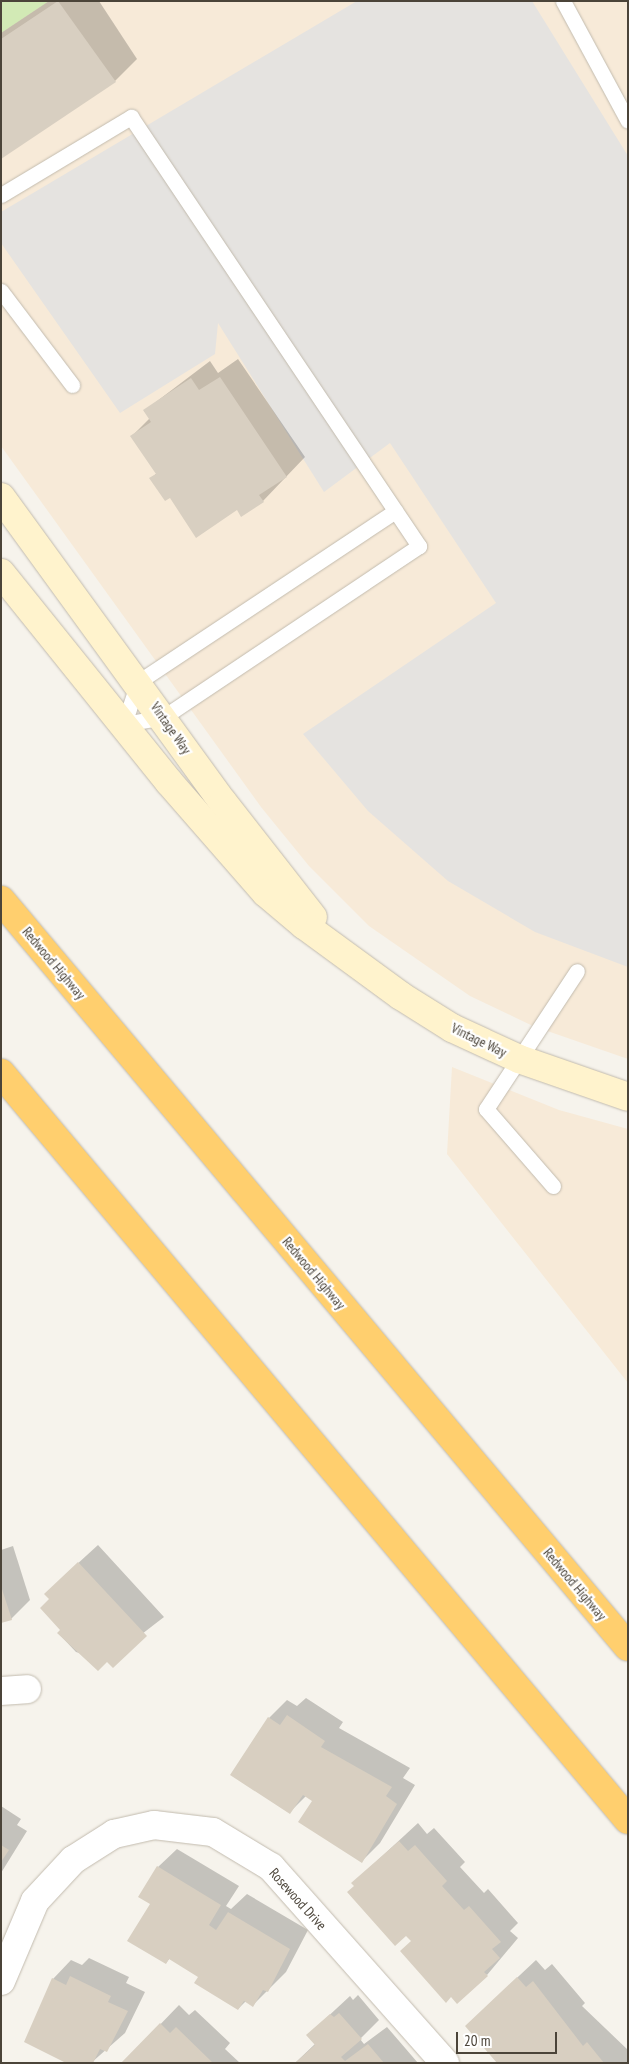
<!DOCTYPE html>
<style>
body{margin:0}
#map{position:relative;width:629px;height:2064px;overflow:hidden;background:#f6f3ec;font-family:"PT Sans Narrow",sans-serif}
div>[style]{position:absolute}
.commercial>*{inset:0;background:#f7ead8}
.green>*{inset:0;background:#d2eab5}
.parking>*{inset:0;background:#e5e3e0}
.shadow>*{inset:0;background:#0003}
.building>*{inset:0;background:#d8cfc1}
.roads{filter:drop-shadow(0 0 1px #c2bbae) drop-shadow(0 0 1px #c2bbae)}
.lane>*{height:15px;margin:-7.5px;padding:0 7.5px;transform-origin:7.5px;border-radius:7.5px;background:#fff}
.street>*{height:28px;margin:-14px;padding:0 14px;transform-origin:14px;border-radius:14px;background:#fff}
.secondary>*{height:28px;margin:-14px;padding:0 14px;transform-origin:14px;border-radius:14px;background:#fff3cd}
.highway>*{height:28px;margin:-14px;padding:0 14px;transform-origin:14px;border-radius:14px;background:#ffcf6e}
span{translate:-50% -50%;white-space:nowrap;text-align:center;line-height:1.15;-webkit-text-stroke:4.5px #fff;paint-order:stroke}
.street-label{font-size:14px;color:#4b4439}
.frame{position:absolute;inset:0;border:2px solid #4b4439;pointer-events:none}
.scale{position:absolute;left:456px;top:2032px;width:101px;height:22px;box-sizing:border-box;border:2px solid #4b4439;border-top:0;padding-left:6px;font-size:15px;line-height:18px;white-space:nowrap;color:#4b4439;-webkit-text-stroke:4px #fff;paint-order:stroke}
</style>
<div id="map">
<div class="commercial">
<i style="clip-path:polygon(1px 1px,628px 1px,628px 1059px,533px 1026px,470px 996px,369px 926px,309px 866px,261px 807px,1px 446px)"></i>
<i style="clip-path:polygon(452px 1067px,559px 1110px,628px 1129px,628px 1383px,447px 1154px)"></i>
</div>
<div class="green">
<i style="clip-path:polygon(1px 1px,49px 1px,1px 33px)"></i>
</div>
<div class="parking">
<i style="clip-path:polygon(357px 1px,532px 1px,628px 156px,628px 967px,535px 932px,448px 881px,368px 811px,303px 734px,496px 603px,390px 443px,324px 492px,218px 323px,215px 354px,120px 413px,1px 243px,1px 212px)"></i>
</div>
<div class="shadow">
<i style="clip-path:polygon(49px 1px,99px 1px,137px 59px,115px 81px,1px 157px,1px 33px)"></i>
<i style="clip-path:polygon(238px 359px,305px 457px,263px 501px,237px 509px,170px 496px,151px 478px,157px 473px,132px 436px,150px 418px,144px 411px,210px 361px,218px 373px)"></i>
<i style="clip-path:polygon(98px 1545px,164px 1617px,107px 1661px,76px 1652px,58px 1633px,62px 1630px,50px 1599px,64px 1576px)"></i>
<i style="clip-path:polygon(13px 1546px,30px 1600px,11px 1619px,1px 1621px,1px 1550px)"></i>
<i style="clip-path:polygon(306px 1698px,343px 1722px,339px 1728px,410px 1768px,403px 1778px,415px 1785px,380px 1843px,361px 1862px,314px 1801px,306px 1796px,290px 1812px,269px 1718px,287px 1700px,297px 1706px)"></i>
<i style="clip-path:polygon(1px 1806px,21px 1819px,17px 1825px,27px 1831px,1px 1873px)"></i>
<i style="clip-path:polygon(418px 1823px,427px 1834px,434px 1828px,465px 1862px,460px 1867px,484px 1893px,488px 1889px,518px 1923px,510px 1931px,518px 1938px,487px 1975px,412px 1940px,353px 1883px)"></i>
<i style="clip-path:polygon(177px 1849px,239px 1886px,226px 1906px,231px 1909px,247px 1894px,308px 1930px,286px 1972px,253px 2005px,246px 2001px,238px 2009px,200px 1976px,170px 1958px,166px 1963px,152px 1904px,158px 1867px)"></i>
<i style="clip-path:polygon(89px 1958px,129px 1977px,126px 1983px,145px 1992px,125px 2033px,91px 2063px,53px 1979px,71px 1960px,82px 1965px)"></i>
<i style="clip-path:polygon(536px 1960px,545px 1970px,552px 1964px,585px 2003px,582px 2006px,628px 2050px,628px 2063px,499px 2063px,485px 2008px)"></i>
<i style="clip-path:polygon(358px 1995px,379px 2020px,360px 2039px,364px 2044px,387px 2027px,418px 2063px,295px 2063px,315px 2044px,308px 2035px,350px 1996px,353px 2000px)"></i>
<i style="clip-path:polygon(179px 2005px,189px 2015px,195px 2010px,230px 2043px,225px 2049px,240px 2063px,123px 2063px)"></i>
</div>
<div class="building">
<i style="clip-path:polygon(58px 1px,116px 82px,1px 159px,1px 39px)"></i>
<i style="clip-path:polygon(220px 377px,287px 477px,259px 495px,264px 502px,241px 517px,237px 510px,196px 538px,170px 498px,165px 501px,149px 478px,156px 474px,130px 436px,151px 422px,143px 410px,191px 378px,199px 390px)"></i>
<i style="clip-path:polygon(78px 1562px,147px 1636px,113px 1668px,107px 1662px,98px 1671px,57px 1633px,60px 1630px,40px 1608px,49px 1599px,44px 1594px)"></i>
<i style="clip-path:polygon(1px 1586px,12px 1620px,1px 1623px)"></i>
<i style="clip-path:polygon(287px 1715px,325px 1741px,321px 1747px,392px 1787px,386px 1796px,397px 1804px,362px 1863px,298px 1822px,312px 1801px,303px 1795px,290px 1814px,230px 1775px,268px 1717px,280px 1725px)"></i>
<i style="clip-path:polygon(399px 1841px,408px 1851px,415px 1845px,447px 1881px,442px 1886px,464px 1910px,469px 1906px,501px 1942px,492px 1949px,500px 1958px,484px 1972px,488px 1976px,457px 2004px,451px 1997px,446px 2003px,400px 1951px,411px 1941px,406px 1936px,395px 1946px,347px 1892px,354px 1886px,351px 1883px)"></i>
<i style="clip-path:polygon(1px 1845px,9px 1850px,1px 1862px)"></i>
<i style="clip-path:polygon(157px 1866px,221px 1905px,209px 1925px,216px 1930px,228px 1912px,290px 1949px,268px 1992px,263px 1990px,253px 2007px,244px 2001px,238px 2010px,194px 1983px,198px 1977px,169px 1959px,166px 1964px,127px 1941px,150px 1904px,138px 1897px)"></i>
<i style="clip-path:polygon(70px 1976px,111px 1996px,108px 2002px,128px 2011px,107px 2052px,100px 2049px,93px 2063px,66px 2063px,24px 2042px,52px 1978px,66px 1985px)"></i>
<i style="clip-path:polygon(517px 1977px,526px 1987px,533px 1981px,583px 2046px,587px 2042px,604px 2063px,497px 2063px,465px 2026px)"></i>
<i style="clip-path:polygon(339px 2013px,362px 2039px,341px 2057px,345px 2061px,368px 2044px,384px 2063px,295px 2063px,315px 2045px,306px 2035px,330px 2014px,334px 2017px)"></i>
<i style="clip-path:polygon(160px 2023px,170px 2033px,176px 2027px,213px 2063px,121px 2063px)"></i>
</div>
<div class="roads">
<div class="lane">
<i style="left:563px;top:1px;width:136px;rotate:61.6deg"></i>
<i style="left:1px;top:195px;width:152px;rotate:-31deg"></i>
<i style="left:131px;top:117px;width:517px;rotate:56.13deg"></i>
<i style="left:419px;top:546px;width:307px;rotate:146.2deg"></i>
<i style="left:164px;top:717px;width:41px;rotate:170.1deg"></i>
<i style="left:124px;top:724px;width:44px;rotate:-71.6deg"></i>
<i style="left:138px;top:682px;width:309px;rotate:-33.6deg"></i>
<i style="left:1px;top:291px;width:118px;rotate:52.9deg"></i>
<i style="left:553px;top:1186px;width:102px;rotate:-131deg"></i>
<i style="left:486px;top:1109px;width:165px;rotate:-56.6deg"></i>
</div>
<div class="street">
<i style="left:1px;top:1691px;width:26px;rotate:-4deg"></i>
<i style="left:1px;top:1981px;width:87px;rotate:-67deg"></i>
<i style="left:35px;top:1901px;width:56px;rotate:-47.2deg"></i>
<i style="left:73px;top:1860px;width:49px;rotate:-32.4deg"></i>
<i style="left:114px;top:1834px;width:41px;rotate:-12.7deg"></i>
<i style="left:154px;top:1825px;width:59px;rotate:6.8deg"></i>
<i style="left:213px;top:1832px;width:68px;rotate:31.1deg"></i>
<i style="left:271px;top:1867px;width:262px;rotate:48.4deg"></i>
</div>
<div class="secondary">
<i style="left:1px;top:497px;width:377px;rotate:54deg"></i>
<i style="left:223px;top:802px;width:146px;rotate:52deg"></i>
<i style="left:1px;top:573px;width:268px;rotate:51.2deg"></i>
<i style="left:169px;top:782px;width:147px;rotate:48.9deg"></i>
<i style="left:266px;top:893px;width:50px;rotate:40.1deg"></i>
<i style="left:304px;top:925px;width:120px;rotate:36.2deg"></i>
<i style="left:401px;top:996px;width:60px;rotate:32.1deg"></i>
<i style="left:452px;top:1028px;width:74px;rotate:24.8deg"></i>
<i style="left:519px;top:1059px;width:115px;rotate:19.2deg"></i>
</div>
<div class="highway">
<i style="left:1px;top:900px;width:975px;rotate:49.99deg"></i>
<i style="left:1px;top:1073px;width:975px;rotate:49.99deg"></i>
</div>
</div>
<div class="street-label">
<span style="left:171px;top:728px;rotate:55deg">Vintage Way</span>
<span style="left:54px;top:963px;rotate:50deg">Redwood Highway</span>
<span style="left:479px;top:1040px;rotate:26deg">Vintage Way</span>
<span style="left:314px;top:1273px;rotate:50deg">Redwood Highway</span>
<span style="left:575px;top:1584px;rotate:50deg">Redwood Highway</span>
<span style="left:298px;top:1899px;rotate:48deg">Rosewood Drive</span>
</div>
<div class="frame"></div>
<div class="scale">20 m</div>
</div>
